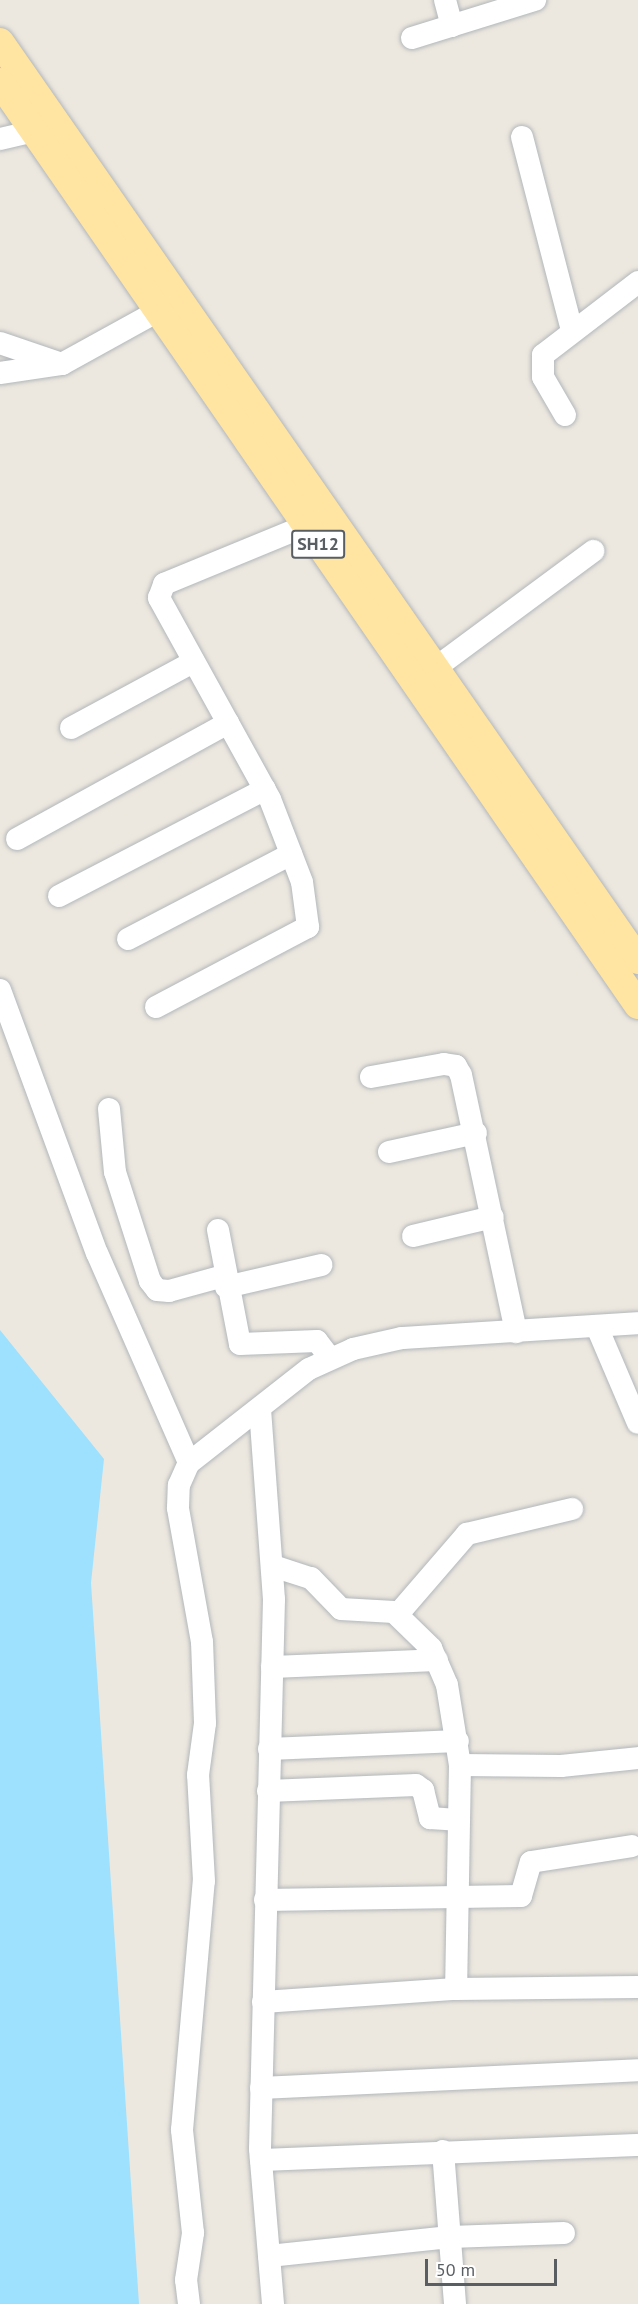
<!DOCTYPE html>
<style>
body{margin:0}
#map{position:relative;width:638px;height:2304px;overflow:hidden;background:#ede8df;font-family:"PT Sans",sans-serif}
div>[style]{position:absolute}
.water>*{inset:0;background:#9de1ff}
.roads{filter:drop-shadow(0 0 2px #b2b7bb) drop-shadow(0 0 2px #b2b7bb)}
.minor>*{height:22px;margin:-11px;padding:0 11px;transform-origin:11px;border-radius:11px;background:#fff}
.major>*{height:28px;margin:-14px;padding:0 14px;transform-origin:14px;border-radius:14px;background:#ffe4a2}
span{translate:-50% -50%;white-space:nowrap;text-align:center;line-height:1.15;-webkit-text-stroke:6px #fff;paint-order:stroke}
.shield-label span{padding:2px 4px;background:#fff;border:2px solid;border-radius:4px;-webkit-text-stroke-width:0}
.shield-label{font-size:18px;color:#585e62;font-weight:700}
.scale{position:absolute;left:425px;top:2259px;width:132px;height:27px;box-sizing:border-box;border:3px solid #585e62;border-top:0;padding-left:8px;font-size:18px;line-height:21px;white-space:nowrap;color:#585e62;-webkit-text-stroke:4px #fff;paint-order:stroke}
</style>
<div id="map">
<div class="water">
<i style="clip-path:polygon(0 1330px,104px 1459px,91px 1583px,139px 2304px,0 2304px)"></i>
</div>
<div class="roads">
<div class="minor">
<i style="left:445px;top:0;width:27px;rotate:75deg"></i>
<i style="left:412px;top:38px;width:129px;rotate:-17.2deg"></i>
<i style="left:522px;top:137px;width:199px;rotate:75.5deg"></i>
<i style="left:0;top:139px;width:35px;rotate:-13deg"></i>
<i style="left:0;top:343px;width:65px;rotate:18.7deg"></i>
<i style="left:0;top:373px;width:63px;rotate:-8.3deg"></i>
<i style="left:62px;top:364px;width:110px;rotate:-28.9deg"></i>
<i style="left:565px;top:415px;width:44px;rotate:-120.1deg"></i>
<i style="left:543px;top:377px;width:22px;rotate:-90deg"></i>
<i style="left:543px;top:355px;width:120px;rotate:-37.5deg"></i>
<i style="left:423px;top:677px;width:212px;rotate:-36.5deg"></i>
<i style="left:71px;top:728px;width:139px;rotate:-28.4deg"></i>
<i style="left:17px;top:839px;width:241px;rotate:-28.8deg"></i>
<i style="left:59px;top:896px;width:232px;rotate:-27.4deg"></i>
<i style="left:128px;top:939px;width:184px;rotate:-27.5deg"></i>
<i style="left:0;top:990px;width:280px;rotate:69.8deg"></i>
<i style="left:97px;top:1253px;width:229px;rotate:66.3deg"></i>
<i style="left:156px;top:1007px;width:172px;rotate:-27.8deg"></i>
<i style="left:308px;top:927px;width:45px;rotate:-97.6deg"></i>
<i style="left:302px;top:882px;width:89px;rotate:-111.1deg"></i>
<i style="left:270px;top:799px;width:230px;rotate:-118.9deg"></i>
<i style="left:159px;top:598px;width:15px;rotate:-70deg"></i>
<i style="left:164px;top:584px;width:152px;rotate:-22.4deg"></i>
<i style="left:371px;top:1077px;width:74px;rotate:-10.1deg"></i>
<i style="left:444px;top:1064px;width:12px;rotate:9deg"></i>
<i style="left:456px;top:1066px;width:10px;rotate:61deg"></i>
<i style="left:461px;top:1075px;width:263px;rotate:77.9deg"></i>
<i style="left:109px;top:1109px;width:63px;rotate:84.6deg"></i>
<i style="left:115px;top:1172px;width:114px;rotate:72.2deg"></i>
<i style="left:150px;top:1281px;width:11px;rotate:52deg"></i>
<i style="left:157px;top:1290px;width:12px;rotate:5deg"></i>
<i style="left:169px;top:1291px;width:57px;rotate:-15.3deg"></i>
<i style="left:389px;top:1152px;width:89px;rotate:-12.3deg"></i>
<i style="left:218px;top:1230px;width:116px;rotate:79.1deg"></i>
<i style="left:240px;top:1344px;width:77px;rotate:-2.2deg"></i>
<i style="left:317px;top:1341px;width:20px;rotate:53deg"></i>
<i style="left:413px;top:1236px;width:82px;rotate:-13.4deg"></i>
<i style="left:226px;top:1287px;width:98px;rotate:-13deg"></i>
<i style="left:597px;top:1327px;width:104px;rotate:66.9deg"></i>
<i style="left:260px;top:1409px;width:191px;rotate:85.8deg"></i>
<i style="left:274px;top:1599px;width:550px;rotate:91.46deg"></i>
<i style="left:260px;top:2149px;width:156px;rotate:85.2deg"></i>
<i style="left:273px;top:1566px;width:40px;rotate:18deg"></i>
<i style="left:311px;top:1578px;width:43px;rotate:45.9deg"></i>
<i style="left:341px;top:1609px;width:53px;rotate:3.2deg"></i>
<i style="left:394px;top:1612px;width:52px;rotate:44.2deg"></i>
<i style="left:431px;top:1648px;width:40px;rotate:66.6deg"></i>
<i style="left:447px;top:1685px;width:81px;rotate:80.8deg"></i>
<i style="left:460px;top:1765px;width:224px;rotate:91deg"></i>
<i style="left:398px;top:1614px;width:106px;rotate:-49.2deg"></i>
<i style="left:467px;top:1534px;width:108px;rotate:-13.4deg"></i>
<i style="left:272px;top:1667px;width:165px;rotate:-2.4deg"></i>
<i style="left:269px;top:1749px;width:189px;rotate:-2.4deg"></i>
<i style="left:460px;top:1765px;width:101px;rotate:0.6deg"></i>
<i style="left:561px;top:1766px;width:77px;rotate:-5.9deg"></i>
<i style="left:268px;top:1791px;width:148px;rotate:-2.3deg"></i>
<i style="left:416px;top:1785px;width:9px;rotate:36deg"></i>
<i style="left:423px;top:1790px;width:29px;rotate:76deg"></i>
<i style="left:430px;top:1818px;width:27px;rotate:4deg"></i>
<i style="left:265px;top:1900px;width:256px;rotate:-0.9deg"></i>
<i style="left:521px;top:1896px;width:35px;rotate:-74deg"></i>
<i style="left:531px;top:1862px;width:102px;rotate:-9deg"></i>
<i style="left:263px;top:2002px;width:193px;rotate:-3.9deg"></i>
<i style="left:456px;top:1989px;width:182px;rotate:-0.6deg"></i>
<i style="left:261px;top:2088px;width:377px;rotate:-2.7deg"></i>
<i style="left:443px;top:2151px;width:153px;rotate:85.5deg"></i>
<i style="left:261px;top:2160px;width:377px;rotate:-2.3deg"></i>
<i style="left:269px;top:2256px;width:182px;rotate:-6deg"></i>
<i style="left:450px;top:2237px;width:114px;rotate:-2deg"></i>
<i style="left:189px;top:2304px;width:24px;rotate:-97deg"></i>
<i style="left:186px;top:2280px;width:48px;rotate:-81.5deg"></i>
<i style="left:193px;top:2233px;width:104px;rotate:-96.1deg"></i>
<i style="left:182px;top:2130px;width:250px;rotate:-85deg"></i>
<i style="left:204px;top:1881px;width:106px;rotate:-93.2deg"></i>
<i style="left:198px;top:1775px;width:52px;rotate:-82.3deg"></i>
<i style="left:205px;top:1723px;width:81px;rotate:-92.1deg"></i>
<i style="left:202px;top:1642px;width:136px;rotate:-100.2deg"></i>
<i style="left:178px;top:1508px;width:23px;rotate:-88deg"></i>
<i style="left:179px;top:1485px;width:24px;rotate:-66deg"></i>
<i style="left:189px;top:1463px;width:152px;rotate:-38.1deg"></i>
<i style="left:309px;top:1369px;width:48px;rotate:-24.4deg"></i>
<i style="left:353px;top:1349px;width:50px;rotate:-12.7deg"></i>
<i style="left:402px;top:1338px;width:236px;rotate:-3.6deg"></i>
</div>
<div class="major">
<i style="left:0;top:42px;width:1118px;rotate:55.2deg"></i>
<i style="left:0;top:82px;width:1122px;rotate:55.35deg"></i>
</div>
</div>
<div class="shield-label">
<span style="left:318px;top:544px">SH12</span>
</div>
<div class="scale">50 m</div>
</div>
